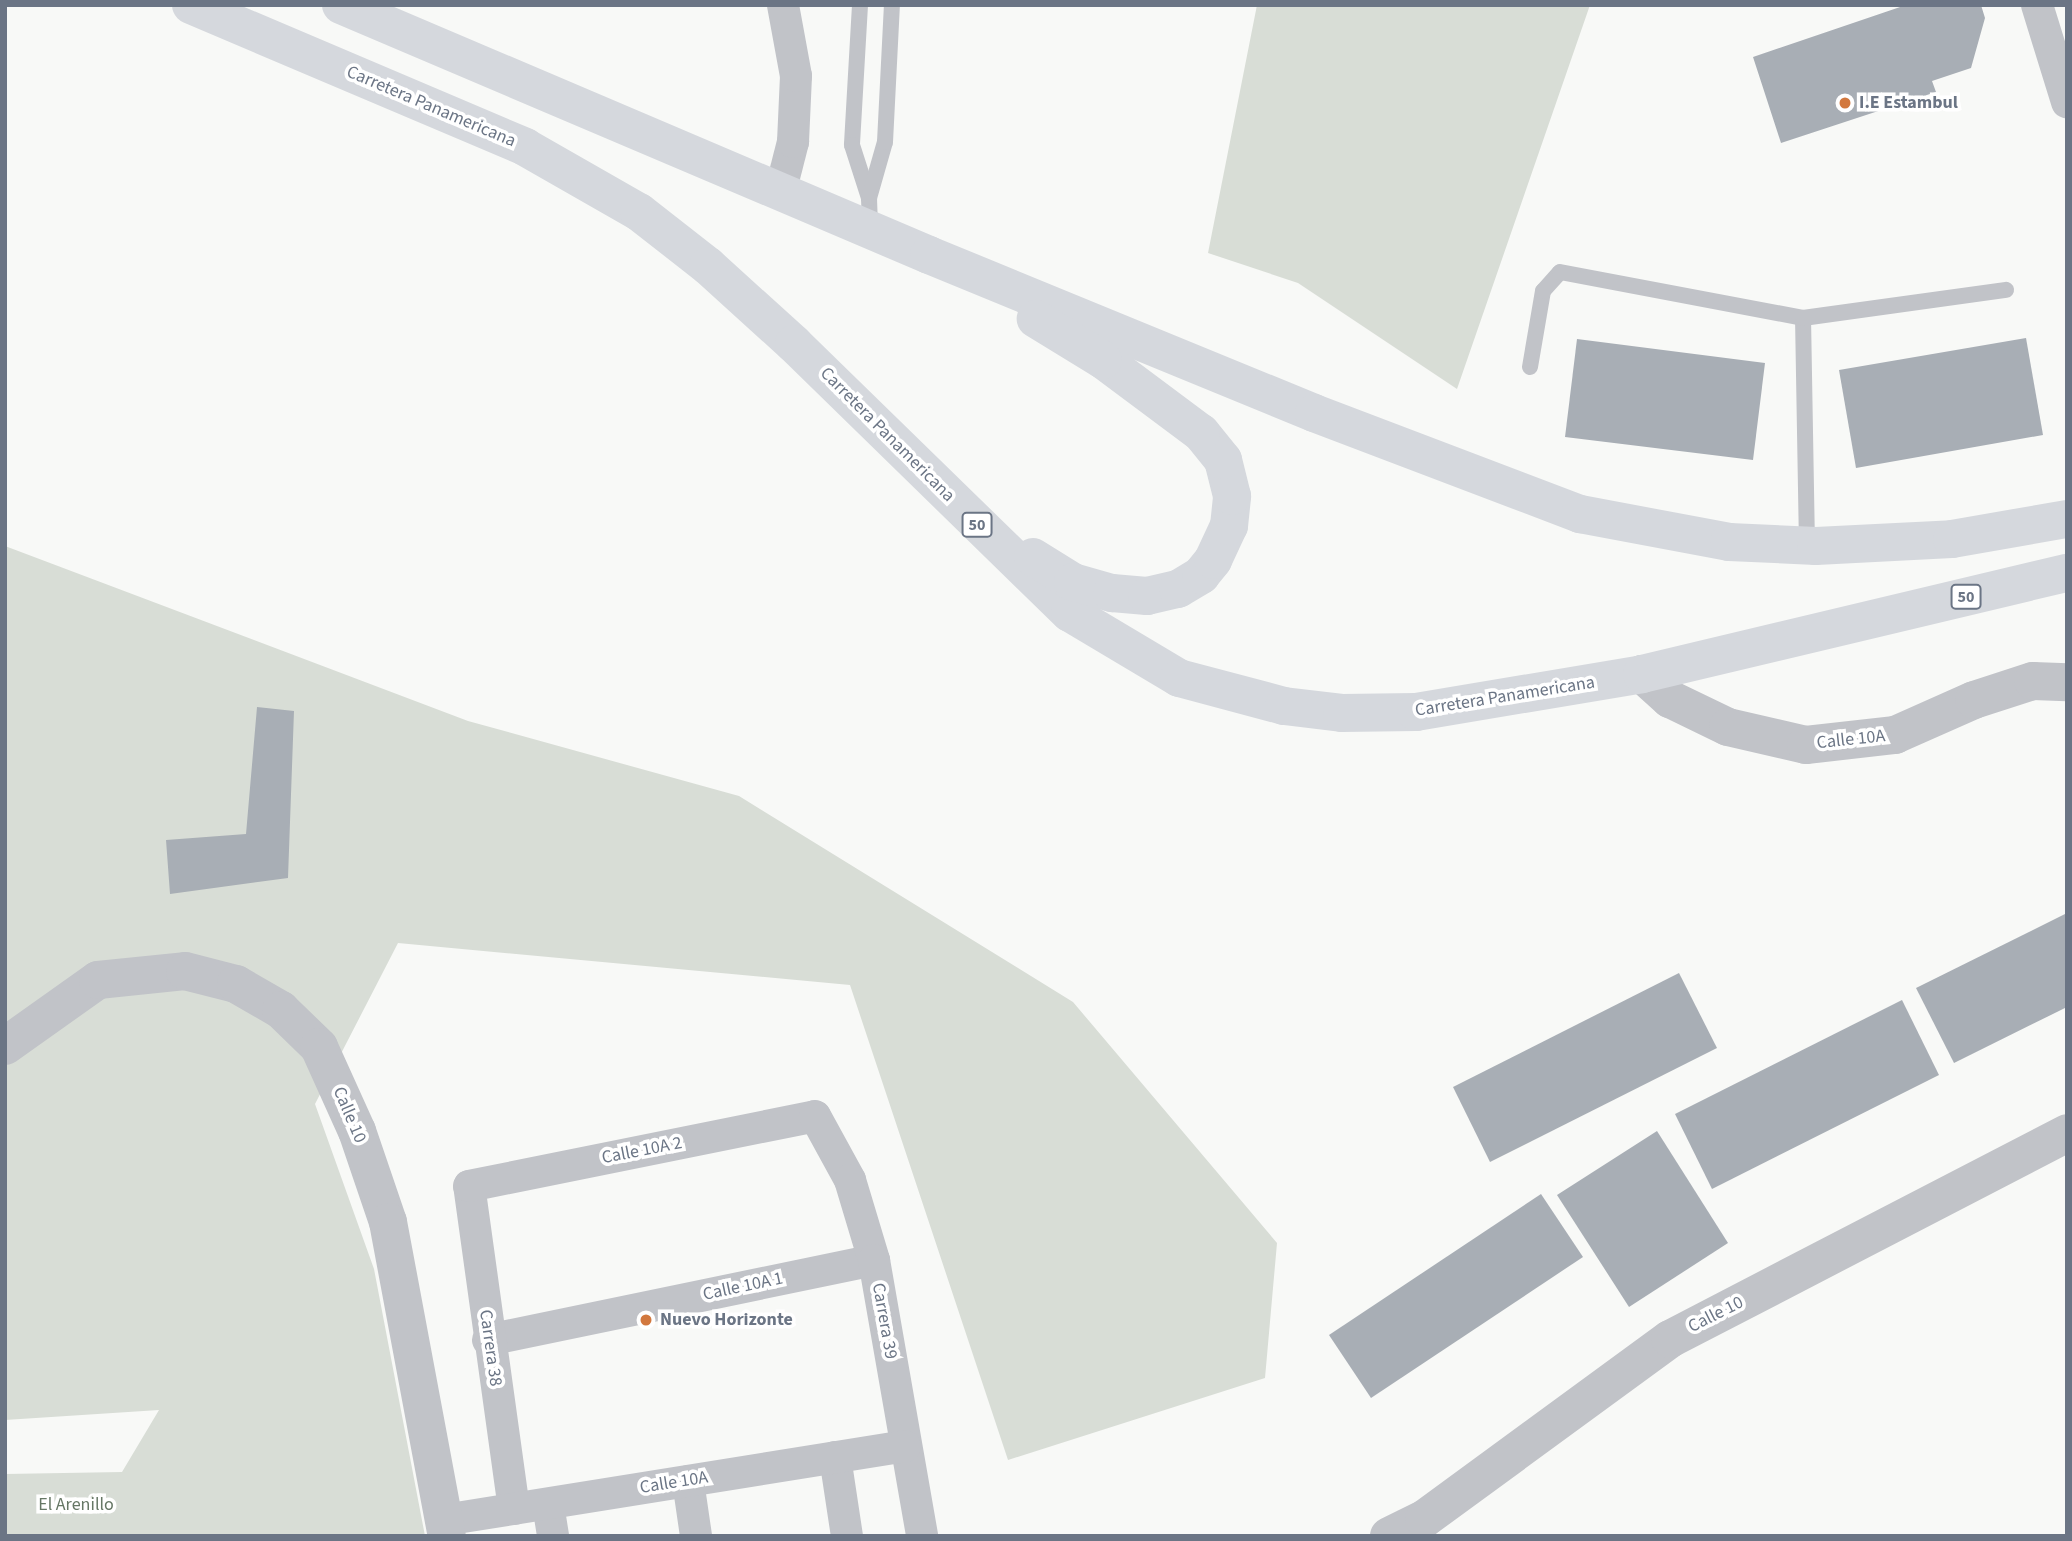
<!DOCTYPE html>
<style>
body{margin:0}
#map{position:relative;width:2072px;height:1541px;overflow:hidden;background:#f8f9f7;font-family:"Source Sans 3",sans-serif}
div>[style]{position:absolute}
.green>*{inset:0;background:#d8ddd6}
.building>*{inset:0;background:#a8aeb5}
.service>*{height:16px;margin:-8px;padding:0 8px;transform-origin:8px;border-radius:8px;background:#c1c3c8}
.minor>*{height:32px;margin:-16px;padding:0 16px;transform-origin:16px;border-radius:16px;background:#c1c3c8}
.tertiary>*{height:38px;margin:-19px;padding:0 19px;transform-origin:19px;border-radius:19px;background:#c1c3c8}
.trunk>*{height:38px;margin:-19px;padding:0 19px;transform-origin:19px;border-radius:19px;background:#d5d8dd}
.dots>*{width:19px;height:19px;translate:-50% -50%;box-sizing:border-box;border:4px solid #fff;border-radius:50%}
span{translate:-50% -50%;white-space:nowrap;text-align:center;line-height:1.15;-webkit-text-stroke:7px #fff;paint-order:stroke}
.shield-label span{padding:2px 5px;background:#fff;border:2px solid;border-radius:5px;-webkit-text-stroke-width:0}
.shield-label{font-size:16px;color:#6b7585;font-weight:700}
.poi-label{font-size:18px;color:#6b7585;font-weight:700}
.left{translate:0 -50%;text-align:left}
.street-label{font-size:18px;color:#6b7585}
.park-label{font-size:18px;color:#667765}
.frame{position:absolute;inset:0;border:7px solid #6b7585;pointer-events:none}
</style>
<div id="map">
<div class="green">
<i style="clip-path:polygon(1257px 5px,1590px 5px,1457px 389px,1298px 283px,1208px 253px)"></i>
<i style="clip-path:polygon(5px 546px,468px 721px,739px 796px,1073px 1002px,1277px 1243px,1265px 1378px,1008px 1460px,850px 985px,398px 943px,315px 1104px,374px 1269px,425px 1536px,5px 1536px,5px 1474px,122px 1472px,159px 1410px,5px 1420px)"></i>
</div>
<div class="building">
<i style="clip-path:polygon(1906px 5px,1981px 5px,1985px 18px,1971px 68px,1932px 81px,1936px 92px,1781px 143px,1753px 57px)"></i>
<i style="clip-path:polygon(2026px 338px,2043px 435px,1856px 468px,1839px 370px)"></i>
<i style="clip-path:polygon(1577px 339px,1765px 363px,1753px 460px,1565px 437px)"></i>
<i style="clip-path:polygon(257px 707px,294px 711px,288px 878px,170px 894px,166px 840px,246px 834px)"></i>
<i style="clip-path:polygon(2067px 913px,2067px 1007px,1954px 1063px,1916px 988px)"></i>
<i style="clip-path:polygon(1679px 973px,1717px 1048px,1490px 1162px,1453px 1087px)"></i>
<i style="clip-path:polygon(1902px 1000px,1939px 1075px,1712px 1189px,1675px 1114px)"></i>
<i style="clip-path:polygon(1657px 1131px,1728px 1243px,1629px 1307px,1557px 1195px)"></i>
<i style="clip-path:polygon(1541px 1194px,1583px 1257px,1371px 1398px,1329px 1335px)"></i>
</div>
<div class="service">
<i style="left:860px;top:5px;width:140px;rotate:93.3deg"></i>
<i style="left:852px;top:145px;width:56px;rotate:72.2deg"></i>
<i style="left:869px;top:198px;width:29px;rotate:88deg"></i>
<i style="left:869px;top:198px;width:58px;rotate:-74.1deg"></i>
<i style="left:885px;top:142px;width:137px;rotate:-87.1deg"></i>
<i style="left:1530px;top:367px;width:77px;rotate:-80.3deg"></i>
<i style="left:1543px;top:291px;width:25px;rotate:-48deg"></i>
<i style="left:1560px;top:272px;width:247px;rotate:10.7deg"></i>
<i style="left:1807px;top:546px;width:228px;rotate:-91deg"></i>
<i style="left:1803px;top:318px;width:205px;rotate:-7.9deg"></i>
</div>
<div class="minor">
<i style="left:2037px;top:5px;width:102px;rotate:72.8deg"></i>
<i style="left:781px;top:189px;width:49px;rotate:-75.7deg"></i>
<i style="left:793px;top:142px;width:66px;rotate:-87.4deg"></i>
<i style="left:796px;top:76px;width:72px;rotate:-100.4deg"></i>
<i style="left:488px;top:1340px;width:394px;rotate:-11.7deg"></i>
<i style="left:835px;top:1457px;width:80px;rotate:81.4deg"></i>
<i style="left:688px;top:1481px;width:56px;rotate:81.7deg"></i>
<i style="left:548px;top:1504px;width:32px;rotate:81deg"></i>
<i style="left:514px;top:1509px;width:326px;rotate:-97.9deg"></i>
<i style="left:469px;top:1186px;width:353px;rotate:-11.4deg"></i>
<i style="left:815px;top:1116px;width:73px;rotate:61.3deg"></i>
<i style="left:850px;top:1180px;width:84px;rotate:73.3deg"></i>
<i style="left:874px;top:1260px;width:280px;rotate:80.1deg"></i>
<i style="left:444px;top:1520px;width:467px;rotate:-9.1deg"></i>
</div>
<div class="tertiary">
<i style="left:1642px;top:674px;width:38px;rotate:42deg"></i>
<i style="left:1670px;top:699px;width:64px;rotate:25.8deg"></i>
<i style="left:1728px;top:727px;width:80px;rotate:13deg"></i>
<i style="left:1806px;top:745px;width:90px;rotate:-6.4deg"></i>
<i style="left:1895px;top:735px;width:86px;rotate:-23.9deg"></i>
<i style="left:1974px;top:700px;width:62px;rotate:-17.9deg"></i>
<i style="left:2033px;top:681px;width:34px;rotate:2deg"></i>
<i style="left:5px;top:1046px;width:114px;rotate:-35.4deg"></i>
<i style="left:98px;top:980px;width:87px;rotate:-5.9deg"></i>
<i style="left:185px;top:971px;width:53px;rotate:14.3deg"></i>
<i style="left:236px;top:984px;width:52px;rotate:30deg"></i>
<i style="left:281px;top:1010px;width:53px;rotate:44.2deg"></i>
<i style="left:319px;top:1047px;width:92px;rotate:65.7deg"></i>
<i style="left:357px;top:1131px;width:96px;rotate:71.2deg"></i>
<i style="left:388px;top:1222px;width:319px;rotate:79.4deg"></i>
<i style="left:1389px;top:1536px;width:39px;rotate:-26deg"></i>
<i style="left:1424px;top:1519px;width:305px;rotate:-36.2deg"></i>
<i style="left:1670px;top:1339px;width:447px;rotate:-27.4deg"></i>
</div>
<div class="trunk">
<i style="left:191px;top:5px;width:363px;rotate:23deg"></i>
<i style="left:525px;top:147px;width:131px;rotate:29.7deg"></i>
<i style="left:639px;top:212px;width:88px;rotate:38deg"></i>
<i style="left:708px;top:266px;width:116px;rotate:42.2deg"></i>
<i style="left:794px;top:344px;width:385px;rotate:44.3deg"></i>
<i style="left:1070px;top:613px;width:127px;rotate:30.8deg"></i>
<i style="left:1179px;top:678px;width:109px;rotate:14.9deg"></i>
<i style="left:1284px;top:706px;width:58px;rotate:6.9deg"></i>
<i style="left:1342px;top:713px;width:74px;rotate:-0.8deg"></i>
<i style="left:1416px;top:712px;width:229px;rotate:-9.5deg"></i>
<i style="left:1642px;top:674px;width:437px;rotate:-13.4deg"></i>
<i style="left:341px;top:5px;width:639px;rotate:23.03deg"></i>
<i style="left:929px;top:255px;width:416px;rotate:22.3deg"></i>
<i style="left:1314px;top:413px;width:285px;rotate:20.8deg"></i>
<i style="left:1580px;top:514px;width:152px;rotate:10.6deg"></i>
<i style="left:1729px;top:542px;width:87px;rotate:2.6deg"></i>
<i style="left:1816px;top:546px;width:136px;rotate:-2.9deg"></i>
<i style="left:1952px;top:539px;width:117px;rotate:-9.9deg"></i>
<i style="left:1033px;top:557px;width:47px;rotate:32deg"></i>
<i style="left:1073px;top:582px;width:41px;rotate:15.8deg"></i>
<i style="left:1112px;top:593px;width:35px;rotate:5deg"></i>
<i style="left:1147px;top:596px;width:32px;rotate:-13deg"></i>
<i style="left:1178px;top:589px;width:27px;rotate:-31deg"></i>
<i style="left:1201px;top:575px;width:19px;rotate:-51deg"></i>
<i style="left:1213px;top:560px;width:38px;rotate:-65deg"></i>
<i style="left:1229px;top:526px;width:30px;rotate:-84deg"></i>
<i style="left:1232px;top:496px;width:37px;rotate:-104deg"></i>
<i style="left:1223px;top:460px;width:35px;rotate:-129deg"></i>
<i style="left:1201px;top:433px;width:122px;rotate:-143.3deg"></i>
<i style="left:1103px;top:360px;width:79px;rotate:-148.5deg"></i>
</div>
<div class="dots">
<i style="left:1845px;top:103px;background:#d2783e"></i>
<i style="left:646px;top:1320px;background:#d2783e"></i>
</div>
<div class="shield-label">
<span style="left:977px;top:525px">50</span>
<span style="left:1966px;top:597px">50</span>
</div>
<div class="poi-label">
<span class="left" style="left:1859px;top:103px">I.E Estambul</span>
<span class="left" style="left:660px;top:1320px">Nuevo Horizonte</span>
</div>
<div class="street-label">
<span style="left:431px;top:107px;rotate:23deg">Carretera Panamericana</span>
<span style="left:887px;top:435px;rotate:45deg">Carretera Panamericana</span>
<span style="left:1505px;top:697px;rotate:-9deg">Carretera Panamericana</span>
<span style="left:1851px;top:740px;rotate:-6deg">Calle 10A</span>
<span style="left:349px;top:1115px;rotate:67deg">Calle 10</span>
<span style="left:642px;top:1151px;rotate:-11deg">Calle 10A 2</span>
<span style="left:743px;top:1287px;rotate:-12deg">Calle 10A 1</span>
<span style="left:1716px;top:1315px;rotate:-27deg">Calle 10</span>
<span style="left:884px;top:1321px;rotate:80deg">Carrera 39</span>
<span style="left:490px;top:1348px;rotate:82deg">Carrera 38</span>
<span style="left:674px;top:1483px;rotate:-9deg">Calle 10A</span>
</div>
<div class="park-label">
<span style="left:76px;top:1505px">El Arenillo</span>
</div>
<div class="frame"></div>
</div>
